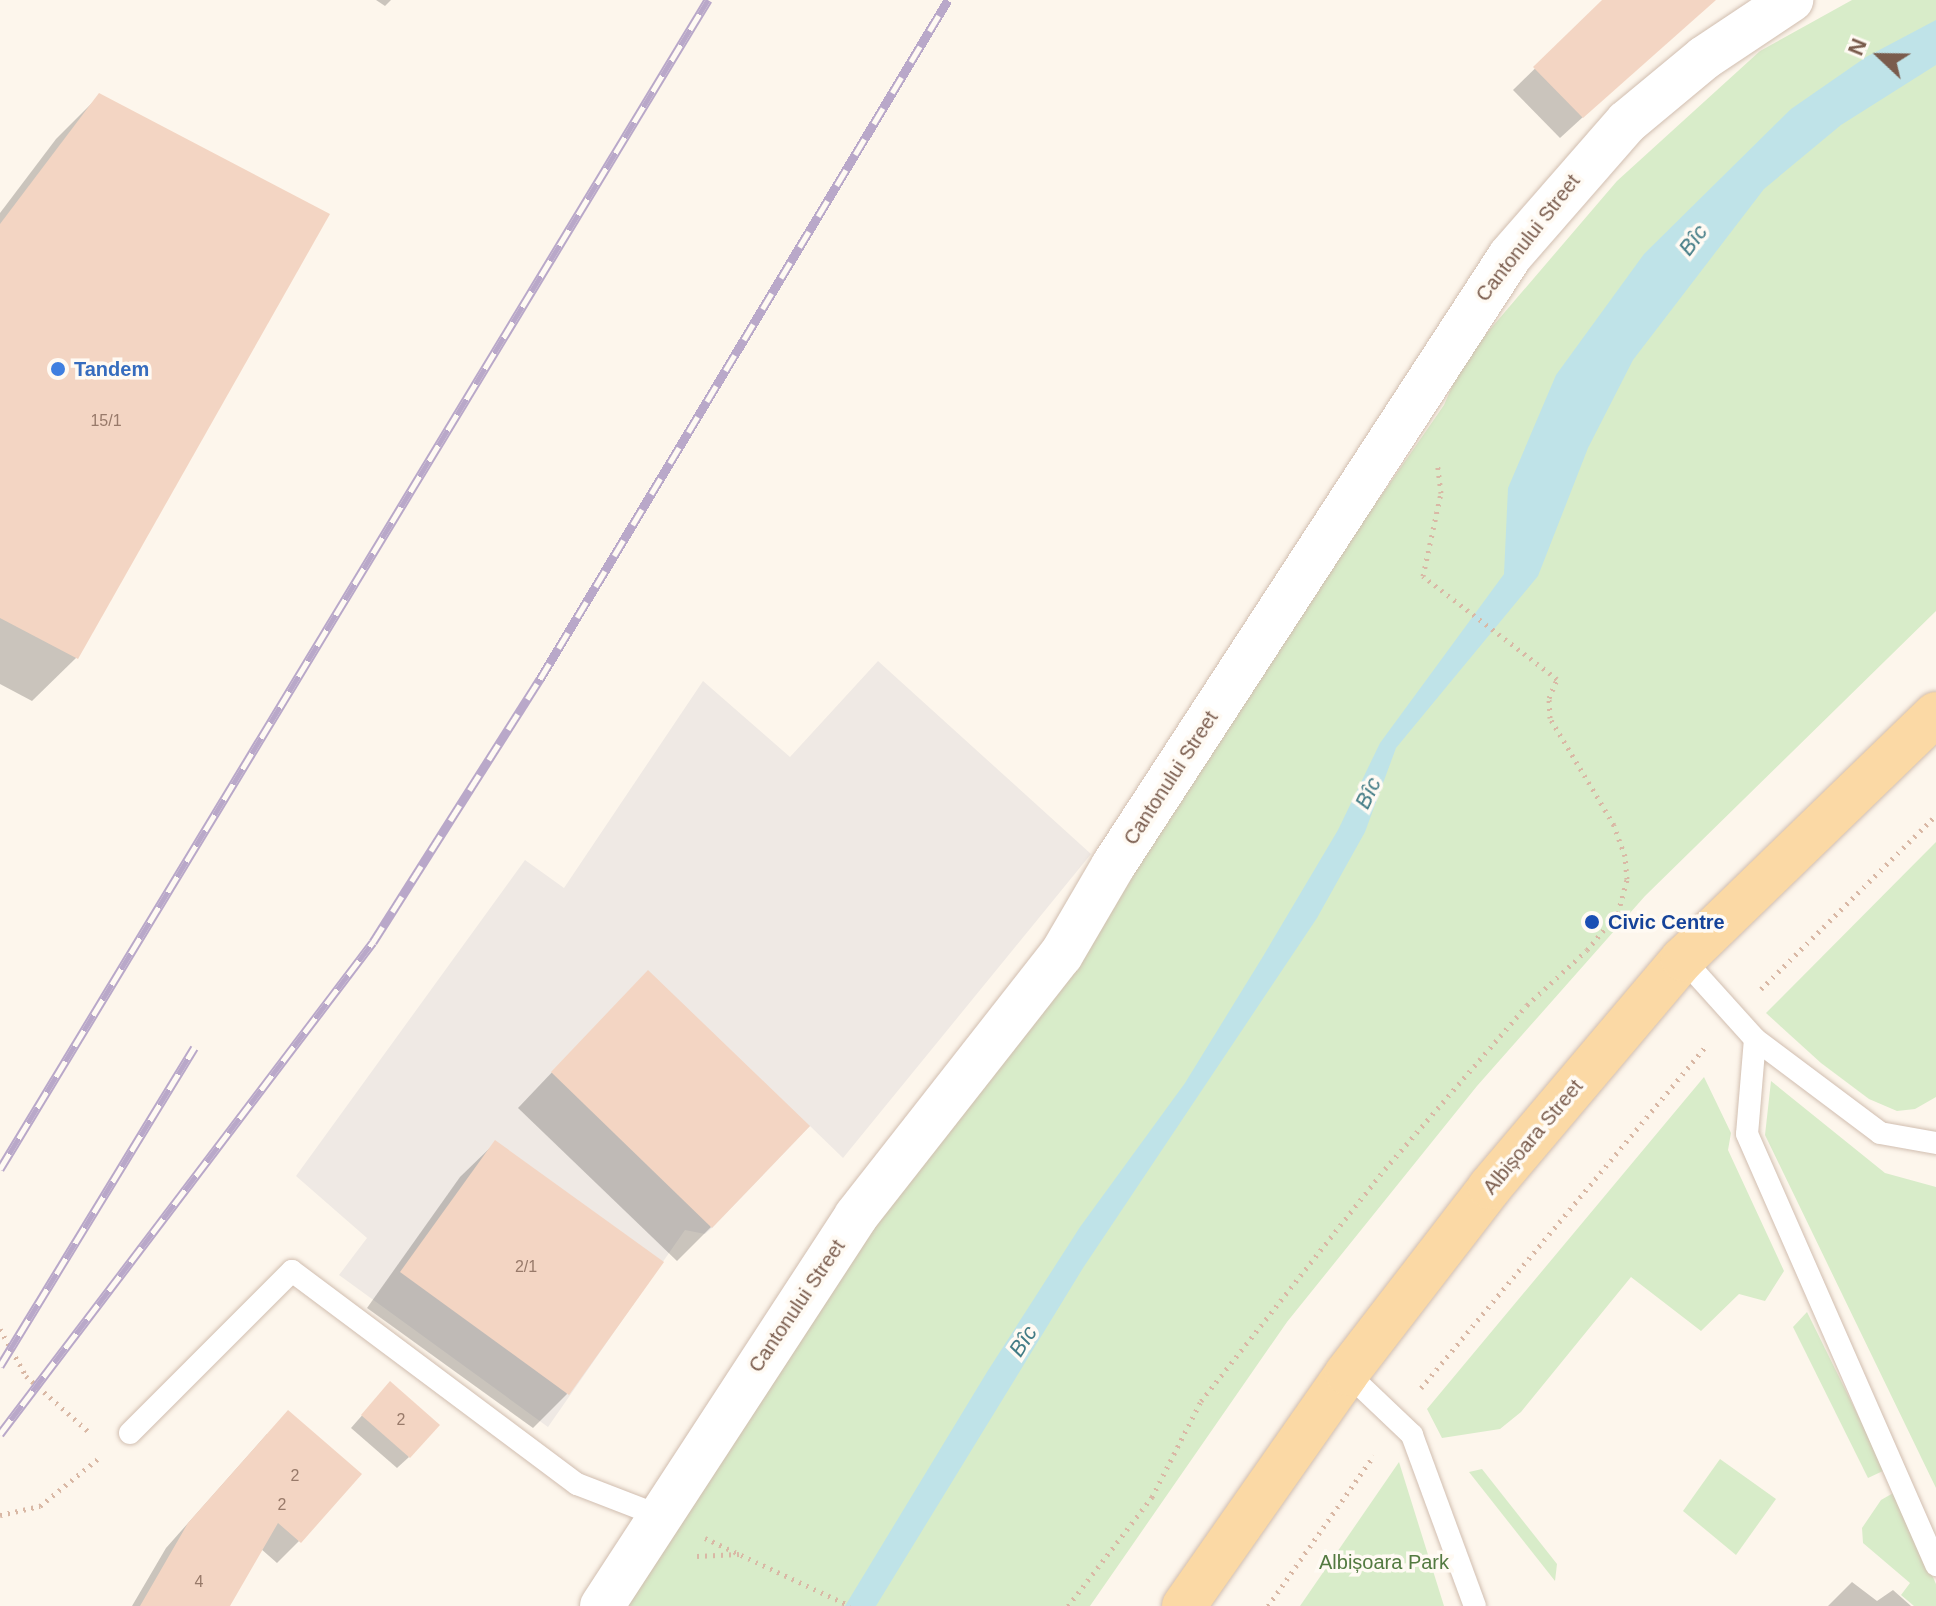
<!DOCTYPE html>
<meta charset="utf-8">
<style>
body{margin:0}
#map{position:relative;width:1936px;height:1606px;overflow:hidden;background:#fdf6ec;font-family:Helvetica,sans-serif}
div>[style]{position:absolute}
.industrial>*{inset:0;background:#efe9e4}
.green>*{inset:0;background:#d8ecc9}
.water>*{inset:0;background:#bfe3e8}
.shadow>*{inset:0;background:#0003}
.building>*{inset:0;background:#f3d5c3}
.path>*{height:5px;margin-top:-2.5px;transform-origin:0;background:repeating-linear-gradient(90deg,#d9b8a5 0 2px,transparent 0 8px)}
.roads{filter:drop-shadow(0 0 2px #d1beb0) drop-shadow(0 0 2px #d1beb0)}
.lane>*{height:22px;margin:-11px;padding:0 11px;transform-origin:11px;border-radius:11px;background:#fff}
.street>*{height:44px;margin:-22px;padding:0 22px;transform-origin:22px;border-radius:22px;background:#fff}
.primary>*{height:44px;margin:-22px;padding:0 22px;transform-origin:22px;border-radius:22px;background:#fbd9a5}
.rail>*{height:9px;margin-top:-4.5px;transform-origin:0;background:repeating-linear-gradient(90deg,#fffaf3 0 18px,#b9a8c9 0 36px);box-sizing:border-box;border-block:2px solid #b9a8c9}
.dots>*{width:22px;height:22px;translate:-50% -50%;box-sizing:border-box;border:4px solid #fffaf3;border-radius:50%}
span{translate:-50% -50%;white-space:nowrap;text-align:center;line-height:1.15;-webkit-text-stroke:7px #fffaf3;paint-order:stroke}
.number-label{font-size:16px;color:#987a6a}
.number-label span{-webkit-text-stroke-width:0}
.street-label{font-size:20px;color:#7a5c4d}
.shop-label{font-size:20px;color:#366cbe;font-weight:700}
.left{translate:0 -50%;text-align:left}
.transit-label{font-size:20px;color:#164399;font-weight:700}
.park-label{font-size:20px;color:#537a41}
.water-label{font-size:22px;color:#437c86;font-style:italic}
.north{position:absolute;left:1840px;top:16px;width:80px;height:80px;-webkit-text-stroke:6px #fffaf3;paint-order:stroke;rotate:292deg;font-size:22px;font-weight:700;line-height:32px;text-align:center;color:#7a5c4d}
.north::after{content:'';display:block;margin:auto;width:28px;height:36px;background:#7a5c4d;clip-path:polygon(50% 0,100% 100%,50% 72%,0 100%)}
</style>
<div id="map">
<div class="industrial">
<i style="clip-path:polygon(878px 661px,1091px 854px,843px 1158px,810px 1126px,712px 1228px,705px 1234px,685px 1230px,548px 1427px,339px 1275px,367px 1238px,296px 1176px,525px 860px,564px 888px,703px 681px,790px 757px)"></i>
</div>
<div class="green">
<i style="clip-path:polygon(1852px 0,1936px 0,1936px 611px,1645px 896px,1477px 1086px,1287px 1322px,1090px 1606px,622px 1606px,705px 1472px,1298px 595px,1381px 496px,1444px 405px,1463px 361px,1617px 181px,1760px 51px)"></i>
<i style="clip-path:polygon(1936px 842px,1936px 1097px,1915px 1109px,1897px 1111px,1869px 1099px,1821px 1063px,1766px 1013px)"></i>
<i style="clip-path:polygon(1704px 1077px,1731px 1133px,1728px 1150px,1784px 1271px,1765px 1301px,1739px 1294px,1701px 1331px,1631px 1277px,1521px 1412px,1500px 1429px,1442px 1438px,1427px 1409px)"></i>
<i style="clip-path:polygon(1771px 1081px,1885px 1173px,1936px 1187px,1936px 1488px,1765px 1135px)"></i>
<i style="clip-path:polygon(1807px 1312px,1885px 1470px,1868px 1478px,1793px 1327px)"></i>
<i style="clip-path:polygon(1720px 1459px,1776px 1499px,1736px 1555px,1683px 1511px)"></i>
<i style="clip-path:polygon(1399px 1462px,1444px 1606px,1300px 1606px)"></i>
<i style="clip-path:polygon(1482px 1469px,1557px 1564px,1555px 1581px,1469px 1472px)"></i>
<i style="clip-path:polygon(1895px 1492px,1936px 1584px,1936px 1606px,1914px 1606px,1901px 1595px,1910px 1583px,1863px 1543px,1862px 1528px,1881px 1500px)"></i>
</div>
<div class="water">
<i style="clip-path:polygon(1936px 20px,1936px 65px,1841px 125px,1764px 189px,1633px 360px,1588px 448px,1538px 576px,1396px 748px,1365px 832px,1317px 918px,1083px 1268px,876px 1606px,845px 1606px,987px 1372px,1080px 1227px,1185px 1083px,1262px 958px,1338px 830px,1380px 743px,1504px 574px,1508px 488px,1556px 375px,1644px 254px,1791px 109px,1866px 57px)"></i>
</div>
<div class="shadow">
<i style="clip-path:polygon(376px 0,391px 0,385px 6px)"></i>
<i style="clip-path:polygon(1605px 0,1711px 0,1560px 138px,1513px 90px)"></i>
<i style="clip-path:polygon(100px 95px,76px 658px,32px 701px,0 684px,0 213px,56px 139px)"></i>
<i style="clip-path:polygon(614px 1007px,711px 1227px,677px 1261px,518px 1108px)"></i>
<i style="clip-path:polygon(495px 1143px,567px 1394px,533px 1428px,367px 1308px,460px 1177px)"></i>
<i style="clip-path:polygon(379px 1396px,409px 1457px,397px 1468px,351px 1428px)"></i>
<i style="clip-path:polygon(267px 1434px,299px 1541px,277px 1563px,260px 1548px,225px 1606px,132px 1606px,166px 1548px)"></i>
<i style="clip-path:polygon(1852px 1582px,1877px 1601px,1893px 1590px,1911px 1606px,1828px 1606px)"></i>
</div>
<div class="building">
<i style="clip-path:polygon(1602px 0,1716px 0,1583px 118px,1533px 67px)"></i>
<i style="clip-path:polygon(99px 93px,330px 214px,78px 659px,0 618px,0 224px)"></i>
<i style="clip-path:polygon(648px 970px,810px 1126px,712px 1228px,551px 1072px)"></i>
<i style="clip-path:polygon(495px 1140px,664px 1262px,569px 1395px,400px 1272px)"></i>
<i style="clip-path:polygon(390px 1381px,440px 1425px,410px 1458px,361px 1415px)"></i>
<i style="clip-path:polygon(288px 1410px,362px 1474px,301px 1543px,278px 1523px,230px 1606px,140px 1606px,188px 1523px)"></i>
</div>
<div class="path">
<i style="left:1761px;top:989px;width:247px;rotate:-44.8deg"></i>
<i style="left:0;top:1329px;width:54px;rotate:61deg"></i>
<i style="left:26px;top:1376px;width:86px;rotate:41.7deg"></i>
<i style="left:1421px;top:1388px;width:447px;rotate:-50.2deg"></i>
<i style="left:0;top:1515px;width:41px;rotate:-12.7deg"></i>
<i style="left:40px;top:1506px;width:77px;rotate:-39.2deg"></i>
<i style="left:705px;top:1538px;width:160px;rotate:25.1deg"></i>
<i style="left:697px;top:1556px;width:42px;rotate:-2.7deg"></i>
<i style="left:1068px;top:1606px;width:138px;rotate:-52.4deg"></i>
<i style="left:1152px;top:1497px;width:108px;rotate:-63deg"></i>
<i style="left:1201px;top:1401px;width:296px;rotate:-51.6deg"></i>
<i style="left:1385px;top:1169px;width:217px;rotate:-49.1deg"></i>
<i style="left:1527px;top:1005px;width:81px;rotate:-42.5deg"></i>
<i style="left:1587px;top:950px;width:48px;rotate:-50deg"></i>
<i style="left:1618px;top:913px;width:35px;rotate:-75deg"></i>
<i style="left:1627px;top:879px;width:23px;rotate:-95deg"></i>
<i style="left:1625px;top:856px;width:33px;rotate:-110deg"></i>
<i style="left:1614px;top:825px;width:125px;rotate:-120.9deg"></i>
<i style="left:1550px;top:718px;width:20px;rotate:-93deg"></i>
<i style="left:1549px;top:698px;width:21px;rotate:-67deg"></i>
<i style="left:1557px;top:679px;width:169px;rotate:-142.5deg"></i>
<i style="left:1423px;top:576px;width:85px;rotate:-77.8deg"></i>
<i style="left:1441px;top:493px;width:31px;rotate:-97deg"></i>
<i style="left:1268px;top:1606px;width:184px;rotate:-54.9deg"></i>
</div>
<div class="roads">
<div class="lane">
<i style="left:1683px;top:959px;width:108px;rotate:48deg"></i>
<i style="left:1755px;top:1039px;width:156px;rotate:36.9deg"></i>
<i style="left:1880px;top:1133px;width:57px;rotate:10.1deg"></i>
<i style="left:1755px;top:1039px;width:95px;rotate:94.8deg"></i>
<i style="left:1747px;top:1134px;width:471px;rotate:66.3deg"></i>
<i style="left:1347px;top:1373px;width:90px;rotate:43.6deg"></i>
<i style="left:1412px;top:1435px;width:182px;rotate:69.8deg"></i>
<i style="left:130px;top:1433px;width:229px;rotate:-45deg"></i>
<i style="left:292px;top:1271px;width:356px;rotate:36.8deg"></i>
<i style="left:577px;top:1484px;width:86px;rotate:21.2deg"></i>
</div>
<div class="street">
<i style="left:602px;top:1606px;width:465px;rotate:-56.9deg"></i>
<i style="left:856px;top:1216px;width:332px;rotate:-51.9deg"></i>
<i style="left:1061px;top:955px;width:103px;rotate:-59.7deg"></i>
<i style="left:1113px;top:866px;width:728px;rotate:-56.94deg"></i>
<i style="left:1510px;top:256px;width:178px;rotate:-48.9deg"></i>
<i style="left:1627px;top:122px;width:100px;rotate:-39.7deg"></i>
<i style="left:1704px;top:58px;width:105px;rotate:-33.7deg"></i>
</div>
<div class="primary">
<i style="left:1184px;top:1606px;width:284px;rotate:-55deg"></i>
<i style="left:1347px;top:1373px;width:235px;rotate:-52.4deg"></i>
<i style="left:1490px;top:1187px;width:299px;rotate:-49.8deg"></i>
<i style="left:1683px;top:959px;width:352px;rotate:-44.1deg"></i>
</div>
</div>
<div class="rail">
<i style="left:0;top:1169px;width:1367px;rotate:-58.8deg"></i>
<i style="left:0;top:1366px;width:373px;rotate:-58.6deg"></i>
<i style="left:0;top:1434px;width:617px;rotate:-52.83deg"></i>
<i style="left:373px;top:942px;width:312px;rotate:-57.6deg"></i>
<i style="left:540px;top:679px;width:792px;rotate:-59deg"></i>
</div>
<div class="dots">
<i style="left:58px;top:369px;background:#3f7fe0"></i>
<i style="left:1592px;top:922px;background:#1a4fb4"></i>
</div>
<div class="number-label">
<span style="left:106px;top:421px">15/1</span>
<span style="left:526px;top:1267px">2/1</span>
<span style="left:401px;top:1420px">2</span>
<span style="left:295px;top:1476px">2</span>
<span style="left:282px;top:1505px">2</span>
<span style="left:199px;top:1582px">4</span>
</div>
<div class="street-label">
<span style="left:1528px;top:238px;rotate:-52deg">Cantonului Street</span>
<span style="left:1171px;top:778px;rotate:-57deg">Cantonului Street</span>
<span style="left:1533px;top:1137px;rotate:-50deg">Albișoara Street</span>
<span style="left:797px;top:1306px;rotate:-56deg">Cantonului Street</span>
</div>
<div class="shop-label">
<span class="left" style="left:74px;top:369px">Tandem</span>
</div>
<div class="transit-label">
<span class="left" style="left:1608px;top:922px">Civic Centre</span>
</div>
<div class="park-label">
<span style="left:1384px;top:1562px">Albișoara Park</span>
</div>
<div class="water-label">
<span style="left:1693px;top:240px;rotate:-53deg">Bîc</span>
<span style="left:1368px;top:793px;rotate:-64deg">Bîc</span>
<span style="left:1023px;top:1341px;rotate:-57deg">Bîc</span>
</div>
<div class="north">N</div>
</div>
